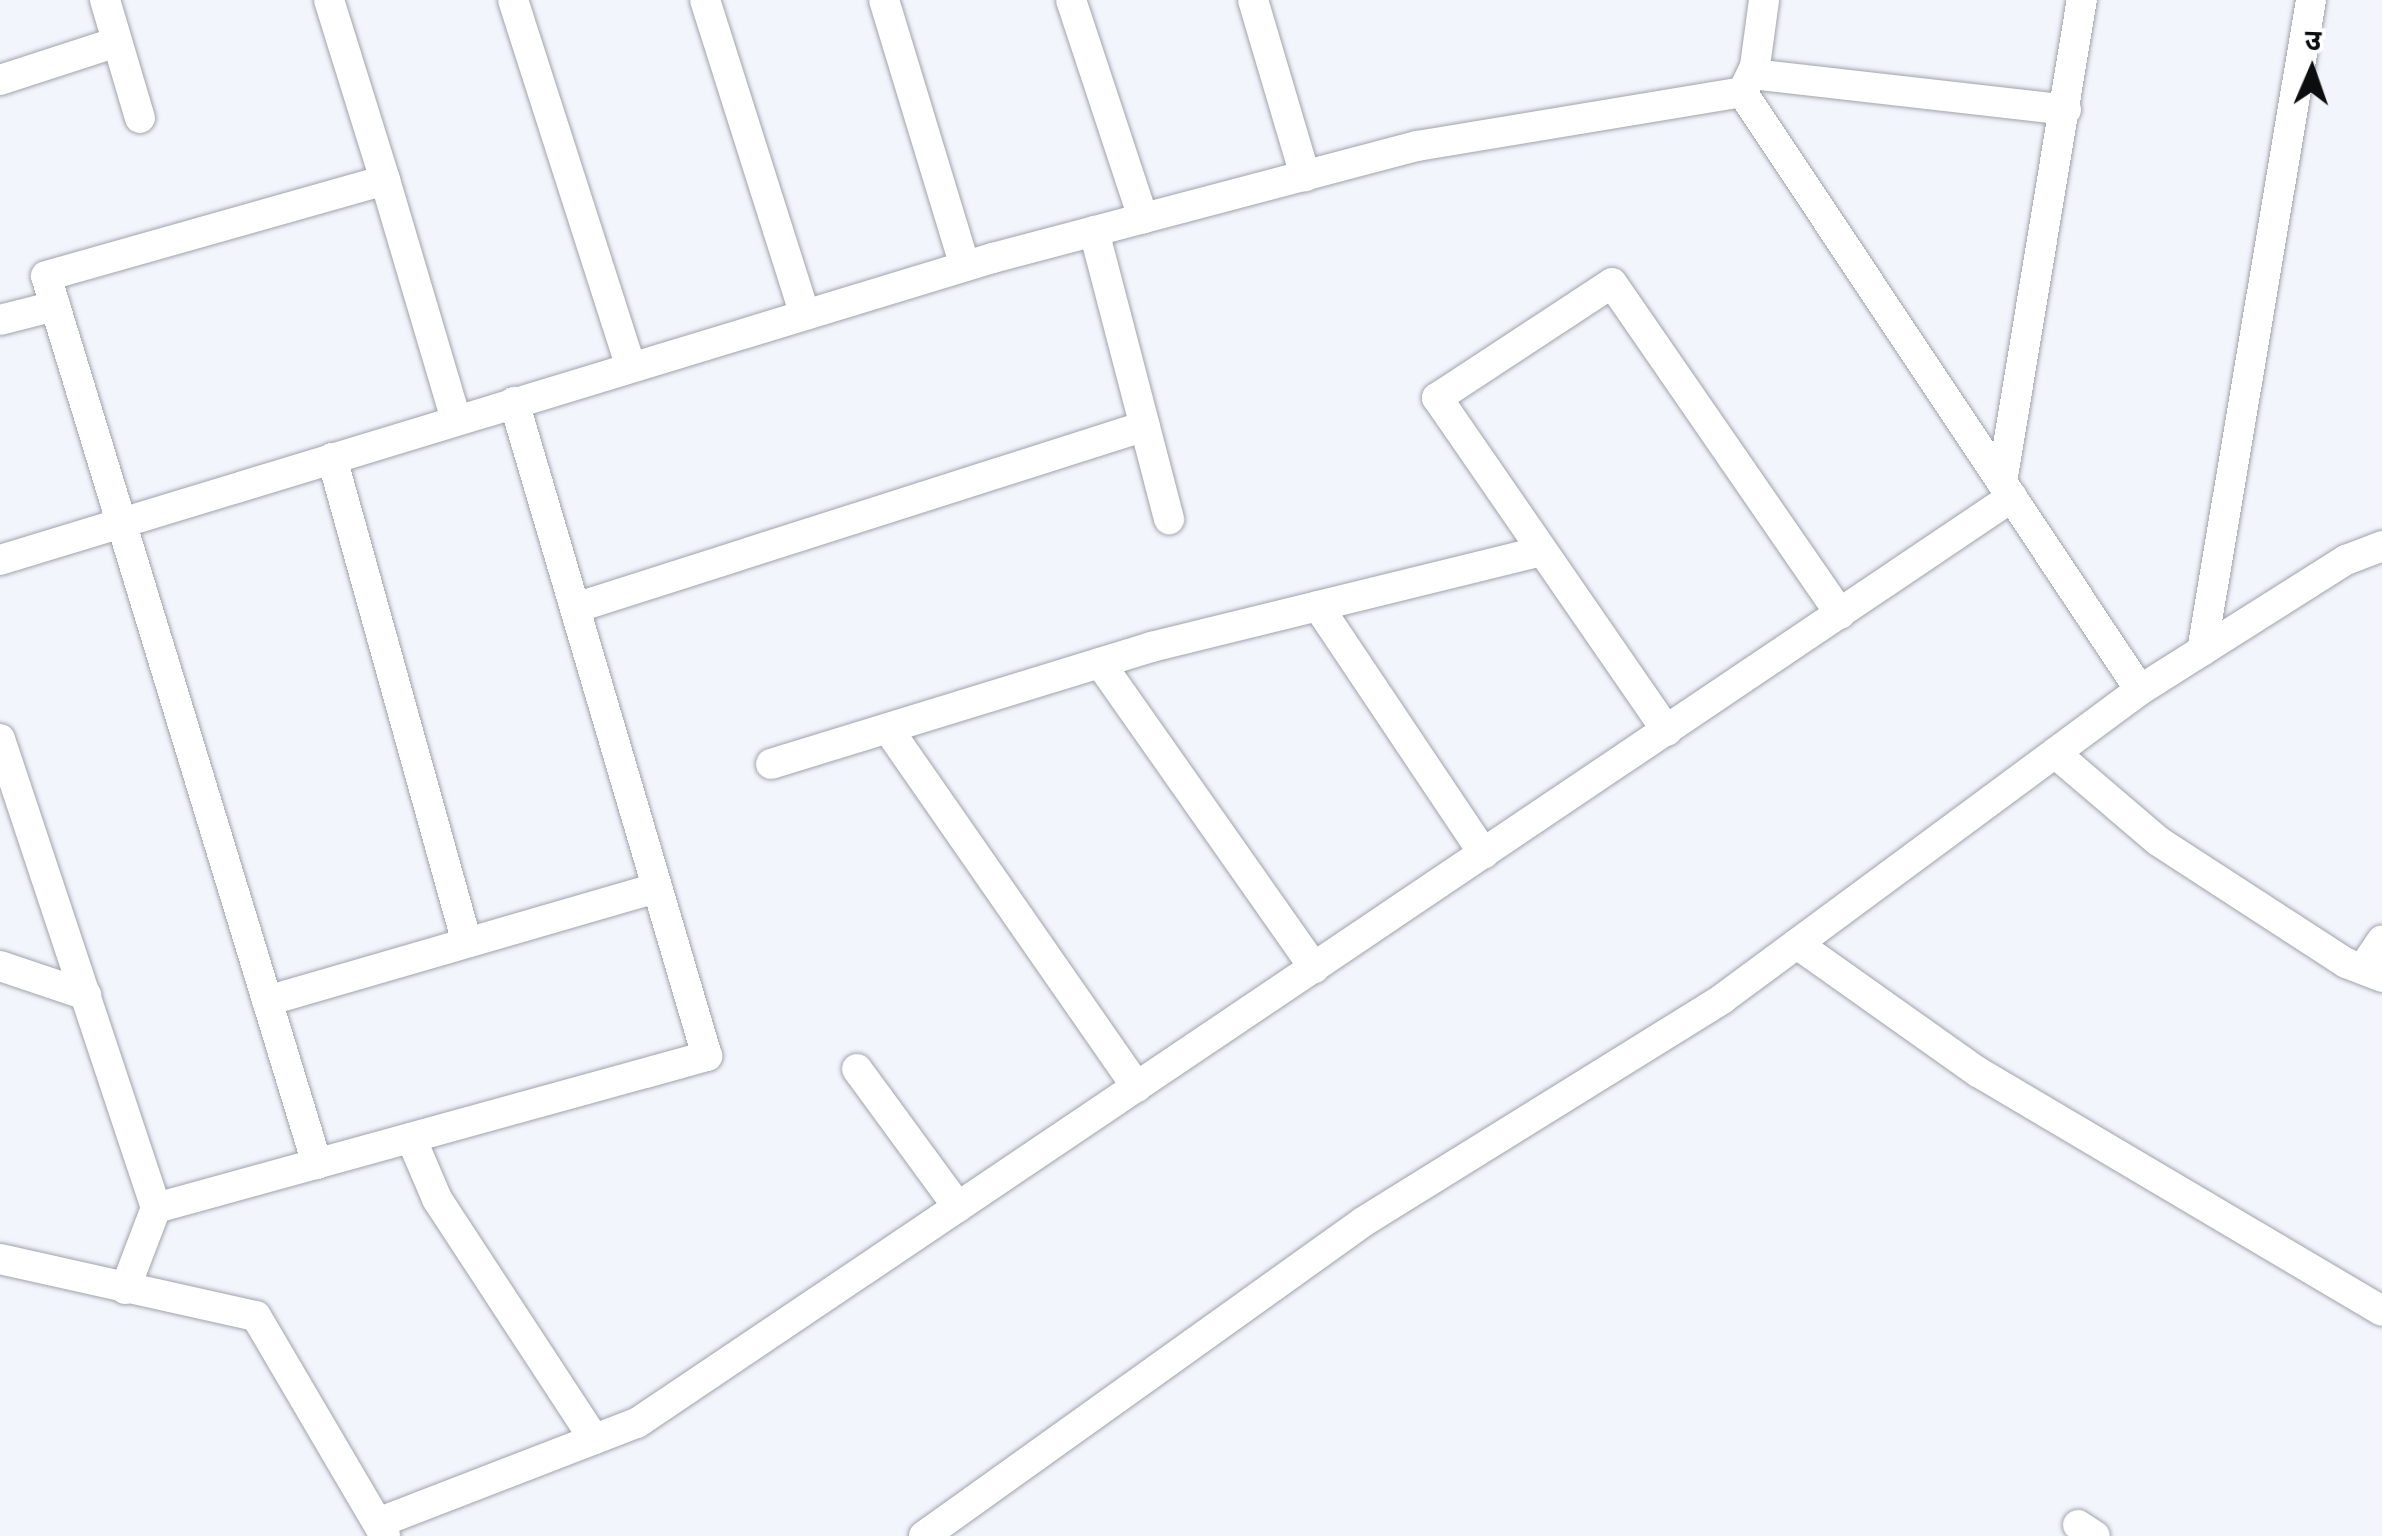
<!DOCTYPE html>
<meta charset="utf-8">
<style>
body{margin:0}
#map{position:relative;width:2382px;height:1536px;overflow:hidden;background:#f3f5fd;font-family:Ubuntu,"Noto Sans Devanagari",sans-serif}
div>[style]{position:absolute}
.roads{filter:drop-shadow(0 0 2px #a1a3aa) drop-shadow(0 0 2px #a1a3aa)}
.minor>*{height:30px;margin:-15px;padding:0 15px;transform-origin:15px;border-radius:15px;background:#fff}
span{translate:-50% -50%;white-space:nowrap;text-align:center;line-height:1.15;-webkit-text-stroke:10px #fff;paint-order:stroke}
.north{position:absolute;left:2262px;top:20px;width:100px;height:100px;-webkit-text-stroke:8px #fff;paint-order:stroke;rotate:2deg;font-size:28px;font-weight:700;line-height:40px;text-align:center;color:#0c0d0f}
.north::after{content:'';display:block;margin:auto;width:35px;height:45px;background:#0c0d0f;clip-path:polygon(50% 0,100% 100%,50% 72%,0 100%)}
</style>
<div id="map">
<div class="roads">
<div class="minor">
<i style="left:105px;top:0;width:123px;rotate:73.5deg"></i>
<i style="left:329px;top:0;width:189px;rotate:72.7deg"></i>
<i style="left:513px;top:0;width:386px;rotate:72.2deg"></i>
<i style="left:705px;top:0;width:330px;rotate:72.4deg"></i>
<i style="left:884px;top:0;width:278px;rotate:73.1deg"></i>
<i style="left:1071px;top:0;width:230px;rotate:71.7deg"></i>
<i style="left:1253px;top:0;width:184px;rotate:73.5deg"></i>
<i style="left:1752px;top:74px;width:316px;rotate:6.5deg"></i>
<i style="left:0;top:80px;width:123px;rotate:-18deg"></i>
<i style="left:1744px;top:89px;width:25px;rotate:-64deg"></i>
<i style="left:1755px;top:66px;width:67px;rotate:-82.2deg"></i>
<i style="left:1094px;top:231px;width:298px;rotate:75.4deg"></i>
<i style="left:0;top:320px;width:57px;rotate:-14.3deg"></i>
<i style="left:332px;top:458px;width:503px;rotate:74.45deg"></i>
<i style="left:2002px;top:482px;width:489px;rotate:-80.6deg"></i>
<i style="left:0;top:560px;width:1038px;rotate:-16.92deg"></i>
<i style="left:993px;top:258px;width:439px;rotate:-14.8deg"></i>
<i style="left:1417px;top:146px;width:329px;rotate:-9.4deg"></i>
<i style="left:1742px;top:92px;width:718px;rotate:56.35deg"></i>
<i style="left:1318px;top:606px;width:298px;rotate:56.2deg"></i>
<i style="left:575px;top:608px;width:598px;rotate:-17.71deg"></i>
<i style="left:2202px;top:651px;width:660px;rotate:-80.49deg"></i>
<i style="left:1100px;top:663px;width:373px;rotate:54.9deg"></i>
<i style="left:888px;top:729px;width:436px;rotate:55.2deg"></i>
<i style="left:1667px;top:731px;width:405px;rotate:-124.6deg"></i>
<i style="left:1437px;top:398px;width:209px;rotate:-33.3deg"></i>
<i style="left:1612px;top:283px;width:402px;rotate:55.4deg"></i>
<i style="left:0;top:739px;width:494px;rotate:71.6deg"></i>
<i style="left:156px;top:1208px;width:572px;rotate:-15.42deg"></i>
<i style="left:707px;top:1056px;width:682px;rotate:-106.44deg"></i>
<i style="left:2055px;top:753px;width:135px;rotate:40.5deg"></i>
<i style="left:2158px;top:841px;width:224px;rotate:33deg"></i>
<i style="left:2346px;top:963px;width:39px;rotate:21deg"></i>
<i style="left:771px;top:764px;width:398px;rotate:-17.1deg"></i>
<i style="left:1151px;top:647px;width:398px;rotate:-13.8deg"></i>
<i style="left:1797px;top:944px;width:222px;rotate:35.3deg"></i>
<i style="left:1978px;top:1072px;width:469px;rotate:30.6deg"></i>
<i style="left:0;top:966px;width:91px;rotate:18.6deg"></i>
<i style="left:2364px;top:967px;width:32px;rotate:-56deg"></i>
<i style="left:267px;top:1001px;width:406px;rotate:-16.2deg"></i>
<i style="left:857px;top:1069px;width:171px;rotate:53.8deg"></i>
<i style="left:411px;top:1138px;width:66px;rotate:66.9deg"></i>
<i style="left:437px;top:1199px;width:287px;rotate:56.8deg"></i>
<i style="left:317px;top:1164px;width:928px;rotate:-106.97deg"></i>
<i style="left:46px;top:276px;width:352px;rotate:-15.8deg"></i>
<i style="left:385px;top:180px;width:249px;rotate:73.5deg"></i>
<i style="left:0;top:1259px;width:262px;rotate:12.6deg"></i>
<i style="left:256px;top:1316px;width:255px;rotate:59.6deg"></i>
<i style="left:125px;top:1289px;width:87px;rotate:-69.1deg"></i>
<i style="left:380px;top:1522px;width:275px;rotate:-21.1deg"></i>
<i style="left:637px;top:1423px;width:1658px;rotate:-33.96deg"></i>
<i style="left:2078px;top:1525px;width:20px;rotate:33deg"></i>
<i style="left:924px;top:1536px;width:540px;rotate:-35.57deg"></i>
<i style="left:1363px;top:1222px;width:423px;rotate:-31.8deg"></i>
<i style="left:1722px;top:999px;width:520px;rotate:-36.47deg"></i>
<i style="left:2140px;top:690px;width:244px;rotate:-32.3deg"></i>
<i style="left:2346px;top:560px;width:39px;rotate:-21deg"></i>
</div>
</div>
<div class="north">उ</div>
</div>
